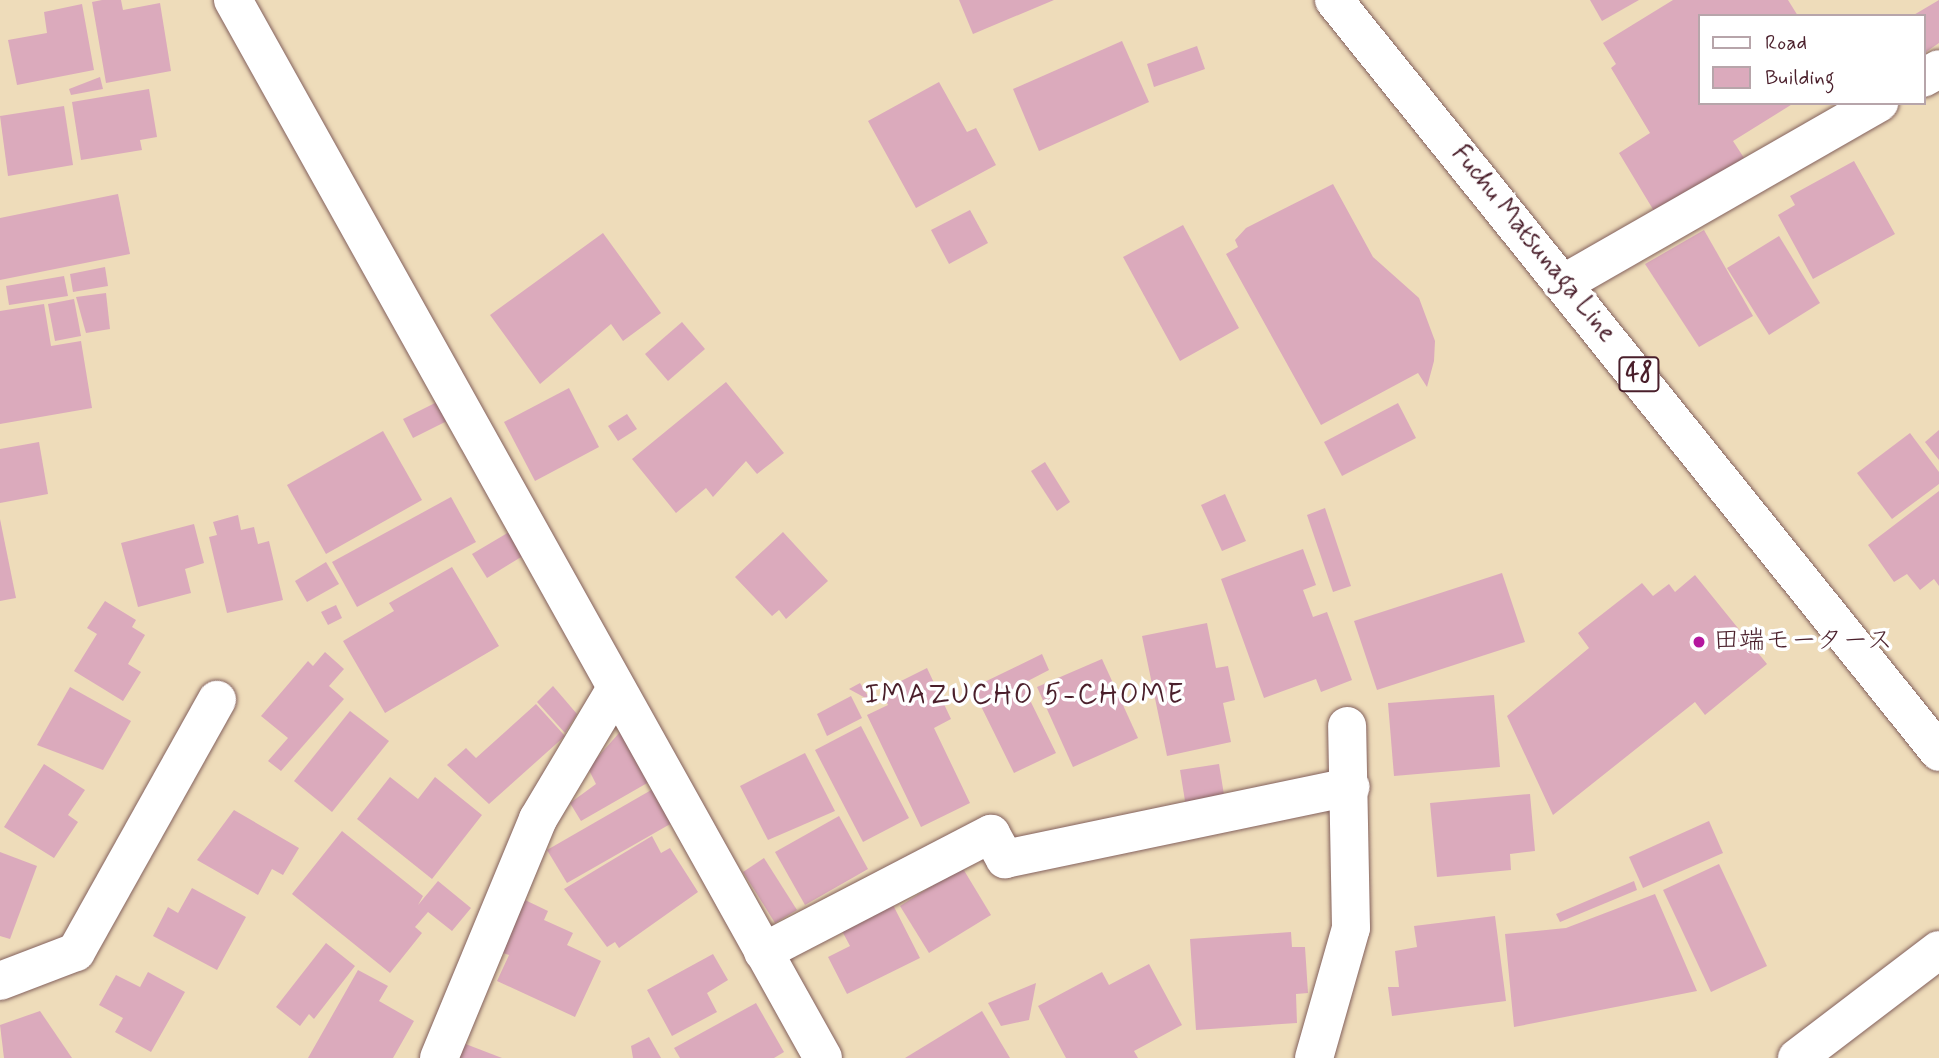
<!DOCTYPE html>
<meta charset="utf-8">
<style>
body{margin:0}
#map{position:relative;width:1939px;height:1058px;overflow:hidden;background:#eedcba;font-family:Mynerve,"Klee One",sans-serif}
div>[style]{position:absolute}
.building>*{inset:0;background:#dbaabc}
.roads{filter:drop-shadow(0 0 2px #83615d) drop-shadow(0 0 2px #83615d)}
.minor>*{height:38px;margin:-19px;padding:0 19px;transform-origin:19px;border-radius:19px;background:#fff}
.primary>*{height:38px;margin:-19px;padding:0 19px;transform-origin:19px;border-radius:19px;background:#fff}
.dots>*{width:19px;height:19px;translate:-50% -50%;box-sizing:border-box;border:4px solid #fff;border-radius:50%}
span{translate:-50% -50%;white-space:nowrap;text-align:center;line-height:1.15;-webkit-text-stroke:7px #fff;paint-order:stroke}
.shield-label span{padding:2px 5px;background:#fff;border:2px solid;border-radius:5px;-webkit-text-stroke-width:0}
.shield-label{font-size:24px;color:#4a1f2b;font-weight:700}
.street-label{font-size:26px;color:#4a1f2b}
.poi-label{font-size:26px;color:#4a1f2b}
.left{translate:0 -50%;text-align:left}
.neighbourhood-label{font-size:28px;color:#4a1f2b;letter-spacing:2px}
.legend{position:absolute;left:1698px;top:14px;width:228px;height:91px;box-sizing:border-box;background:#fff;border:2px solid #b7a5aa;margin:0;padding:9px 12px;list-style:none;font-size:21px;color:#4a1f2b}
.legend li{display:flex;align-items:center;gap:14px;height:35px}
.legend b{width:35px;border:2px solid #b7a5aa}
</style>
<div id="map">
<div class="building">
<i style="clip-path:polygon(102px 0,121px 0,123px 10px,160px 3px,171px 71px,106px 83px,92px 2px)"></i>
<i style="clip-path:polygon(959px 0,1054px 0,973px 34px)"></i>
<i style="clip-path:polygon(1590px 0,1639px 0,1602px 21px)"></i>
<i style="clip-path:polygon(1673px 0,1788px 0,1798px 16px,1699px 16px,1699px 103px,1794px 103px,1733px 141px,1746px 161px,1657px 216px,1619px 153px,1650px 133px,1611px 68px,1616px 64px,1603px 43px)"></i>
<i style="clip-path:polygon(1939px 0,1939px 43px,1923px 54px,1923px 16px,1912px 16px)"></i>
<i style="clip-path:polygon(82px 4px,94px 70px,17px 85px,8px 40px,47px 33px,44px 12px)"></i>
<i style="clip-path:polygon(1122px 41px,1149px 102px,1039px 151px,1013px 89px)"></i>
<i style="clip-path:polygon(1197px 46px,1205px 69px,1154px 87px,1147px 64px)"></i>
<i style="clip-path:polygon(100px 77px,103px 89px,71px 95px,69px 89px)"></i>
<i style="clip-path:polygon(939px 82px,967px 132px,976px 128px,996px 165px,916px 208px,868px 121px)"></i>
<i style="clip-path:polygon(149px 89px,157px 137px,140px 140px,142px 150px,81px 160px,72px 102px)"></i>
<i style="clip-path:polygon(64px 106px,73px 165px,8px 176px,0 116px)"></i>
<i style="clip-path:polygon(1854px 161px,1895px 234px,1813px 279px,1778px 215px,1795px 205px,1790px 196px)"></i>
<i style="clip-path:polygon(1333px 184px,1373px 257px,1419px 298px,1435px 341px,1434px 361px,1427px 387px,1418px 373px,1321px 425px,1226px 254px,1238px 247px,1235px 240px,1246px 228px)"></i>
<i style="clip-path:polygon(118px 194px,130px 254px,0 280px,0 218px)"></i>
<i style="clip-path:polygon(970px 210px,988px 243px,949px 264px,931px 230px)"></i>
<i style="clip-path:polygon(1183px 225px,1239px 328px,1180px 361px,1123px 257px)"></i>
<i style="clip-path:polygon(1704px 230px,1753px 316px,1699px 347px,1645px 264px)"></i>
<i style="clip-path:polygon(603px 233px,661px 313px,623px 341px,611px 324px,540px 384px,490px 315px)"></i>
<i style="clip-path:polygon(1779px 236px,1820px 303px,1769px 335px,1727px 268px)"></i>
<i style="clip-path:polygon(105px 267px,108px 286px,73px 292px,70px 274px)"></i>
<i style="clip-path:polygon(64px 276px,68px 296px,9px 305px,6px 286px)"></i>
<i style="clip-path:polygon(106px 293px,110px 329px,86px 333px,76px 297px)"></i>
<i style="clip-path:polygon(74px 299px,81px 336px,55px 341px,48px 304px)"></i>
<i style="clip-path:polygon(44px 304px,51px 346px,81px 341px,92px 408px,0 424px,0 311px)"></i>
<i style="clip-path:polygon(682px 322px,705px 349px,668px 381px,645px 354px)"></i>
<i style="clip-path:polygon(726px 382px,784px 453px,757px 474px,746px 461px,713px 497px,706px 488px,676px 513px,632px 459px)"></i>
<i style="clip-path:polygon(569px 388px,599px 447px,535px 481px,504px 422px)"></i>
<i style="clip-path:polygon(441px 400px,451px 419px,413px 438px,403px 419px)"></i>
<i style="clip-path:polygon(1398px 403px,1416px 438px,1342px 476px,1324px 442px)"></i>
<i style="clip-path:polygon(627px 414px,637px 429px,618px 441px,608px 426px)"></i>
<i style="clip-path:polygon(1939px 430px,1939px 460px,1925px 442px)"></i>
<i style="clip-path:polygon(383px 431px,422px 500px,326px 554px,287px 485px)"></i>
<i style="clip-path:polygon(1910px 433px,1939px 472px,1939px 484px,1892px 519px,1857px 473px)"></i>
<i style="clip-path:polygon(39px 442px,48px 494px,0 503px,0 449px)"></i>
<i style="clip-path:polygon(1045px 462px,1070px 502px,1057px 511px,1031px 471px)"></i>
<i style="clip-path:polygon(1939px 491px,1939px 586px,1934px 579px,1920px 590px,1907px 574px,1894px 582px,1868px 545px)"></i>
<i style="clip-path:polygon(1225px 494px,1246px 541px,1222px 551px,1201px 505px)"></i>
<i style="clip-path:polygon(451px 497px,476px 542px,357px 607px,332px 562px)"></i>
<i style="clip-path:polygon(1325px 508px,1351px 586px,1333px 592px,1307px 515px)"></i>
<i style="clip-path:polygon(238px 515px,241px 530px,254px 527px,258px 544px,269px 541px,283px 600px,227px 613px,209px 537px,217px 535px,213px 522px)"></i>
<i style="clip-path:polygon(0 519px,16px 598px,0 601px)"></i>
<i style="clip-path:polygon(194px 524px,204px 563px,185px 569px,191px 593px,138px 607px,121px 543px)"></i>
<i style="clip-path:polygon(511px 531px,526px 554px,487px 578px,472px 554px)"></i>
<i style="clip-path:polygon(783px 532px,828px 581px,786px 619px,779px 610px,772px 616px,735px 577px)"></i>
<i style="clip-path:polygon(1303px 549px,1316px 585px,1303px 590px,1313px 617px,1327px 612px,1352px 680px,1321px 692px,1316px 679px,1264px 698px,1221px 579px)"></i>
<i style="clip-path:polygon(326px 562px,339px 584px,307px 602px,295px 581px)"></i>
<i style="clip-path:polygon(452px 567px,499px 646px,385px 713px,343px 641px,394px 611px,389px 603px)"></i>
<i style="clip-path:polygon(1502px 573px,1525px 642px,1377px 690px,1354px 621px)"></i>
<i style="clip-path:polygon(1695px 575px,1767px 664px,1705px 715px,1695px 702px,1553px 815px,1507px 716px,1589px 648px,1578px 633px,1642px 583px,1653px 596px,1669px 584px,1675px 592px)"></i>
<i style="clip-path:polygon(105px 601px,136px 620px,132px 627px,145px 635px,128px 664px,141px 672px,123px 701px,74px 671px,97px 634px,87px 628px)"></i>
<i style="clip-path:polygon(336px 605px,342px 618px,328px 625px,321px 612px)"></i>
<i style="clip-path:polygon(1207px 623px,1216px 668px,1228px 666px,1235px 700px,1223px 703px,1231px 742px,1167px 756px,1142px 636px)"></i>
<i style="clip-path:polygon(325px 652px,344px 669px,329px 686px,344px 699px,281px 771px,268px 761px,288px 738px,261px 716px,308px 661px,313px 666px)"></i>
<i style="clip-path:polygon(1042px 654px,1049px 670px,1022px 684px,1056px 753px,1014px 773px,972px 688px)"></i>
<i style="clip-path:polygon(1102px 659px,1138px 738px,1073px 767px,1037px 687px)"></i>
<i style="clip-path:polygon(927px 668px,951px 719px,934px 728px,970px 803px,921px 827px,867px 715px,888px 705px,881px 691px)"></i>
<i style="clip-path:polygon(860px 683px,871px 701px,849px 689px)"></i>
<i style="clip-path:polygon(553px 686px,577px 714px,565px 733px,537px 702px)"></i>
<i style="clip-path:polygon(70px 687px,131px 721px,103px 770px,37px 745px)"></i>
<i style="clip-path:polygon(1494px 695px,1500px 767px,1394px 776px,1388px 703px)"></i>
<i style="clip-path:polygon(851px 696px,862px 718px,827px 736px,817px 714px)"></i>
<i style="clip-path:polygon(536px 704px,565px 736px,489px 804px,447px 765px,466px 748px,476px 758px)"></i>
<i style="clip-path:polygon(350px 711px,389px 741px,332px 812px,294px 781px)"></i>
<i style="clip-path:polygon(861px 726px,909px 818px,863px 842px,815px 750px)"></i>
<i style="clip-path:polygon(620px 732px,649px 782px,581px 821px,570px 803px,596px 784px,588px 768px)"></i>
<i style="clip-path:polygon(805px 753px,835px 811px,768px 840px,740px 786px)"></i>
<i style="clip-path:polygon(44px 764px,85px 790px,68px 815px,78px 822px,54px 858px,4px 827px)"></i>
<i style="clip-path:polygon(1219px 764px,1225px 801px,1186px 807px,1180px 770px)"></i>
<i style="clip-path:polygon(390px 777px,418px 799px,435px 777px,482px 815px,432px 879px,357px 819px)"></i>
<i style="clip-path:polygon(653px 789px,672px 823px,567px 883px,547px 850px)"></i>
<i style="clip-path:polygon(1530px 794px,1535px 851px,1510px 854px,1511px 870px,1437px 877px,1430px 803px)"></i>
<i style="clip-path:polygon(234px 810px,299px 848px,283px 875px,272px 869px,258px 895px,197px 860px)"></i>
<i style="clip-path:polygon(839px 816px,868px 869px,805px 905px,775px 852px)"></i>
<i style="clip-path:polygon(1709px 821px,1723px 853px,1643px 888px,1629px 857px)"></i>
<i style="clip-path:polygon(342px 831px,423px 896px,418px 905px,438px 881px,471px 908px,452px 931px,428px 912px,415px 927px,422px 933px,390px 973px,292px 894px)"></i>
<i style="clip-path:polygon(652px 836px,661px 853px,670px 848px,698px 892px,619px 948px,615px 942px,607px 947px,564px 889px)"></i>
<i style="clip-path:polygon(0 852px,37px 866px,10px 939px,0 936px)"></i>
<i style="clip-path:polygon(764px 858px,797px 910px,775px 923px,743px 872px)"></i>
<i style="clip-path:polygon(1719px 864px,1767px 966px,1711px 992px,1663px 890px)"></i>
<i style="clip-path:polygon(962px 867px,991px 915px,929px 953px,900px 906px)"></i>
<i style="clip-path:polygon(1634px 881px,1637px 890px,1560px 922px,1556px 914px)"></i>
<i style="clip-path:polygon(192px 888px,246px 917px,217px 970px,153px 936px,168px 907px,178px 913px)"></i>
<i style="clip-path:polygon(1655px 894px,1697px 991px,1514px 1027px,1505px 934px,1566px 928px)"></i>
<i style="clip-path:polygon(525px 900px,548px 911px,544px 920px,573px 933px,567px 945px,601px 961px,575px 1017px,497px 981px,509px 955px,500px 952px)"></i>
<i style="clip-path:polygon(892px 903px,920px 958px,847px 994px,828px 957px,850px 946px,841px 929px)"></i>
<i style="clip-path:polygon(1495px 916px,1506px 1001px,1392px 1016px,1388px 987px,1399px 987px,1395px 951px,1417px 947px,1414px 926px)"></i>
<i style="clip-path:polygon(1291px 932px,1292px 947px,1305px 947px,1308px 993px,1296px 994px,1297px 1023px,1196px 1030px,1190px 939px)"></i>
<i style="clip-path:polygon(326px 943px,355px 966px,314px 1019px,309px 1014px,300px 1026px,276px 1007px)"></i>
<i style="clip-path:polygon(713px 954px,728px 980px,707px 993px,717px 1012px,672px 1036px,647px 990px)"></i>
<i style="clip-path:polygon(1149px 964px,1182px 1025px,1134px 1051px,1138px 1058px,1066px 1058px,1038px 1006px,1102px 972px,1109px 985px)"></i>
<i style="clip-path:polygon(358px 970px,388px 986px,379px 1001px,414px 1021px,393px 1058px,308px 1058px)"></i>
<i style="clip-path:polygon(148px 972px,185px 992px,151px 1052px,115px 1032px,123px 1018px,99px 1005px,116px 975px,140px 987px)"></i>
<i style="clip-path:polygon(1036px 983px,1029px 1020px,1001px 1026px,988px 1003px)"></i>
<i style="clip-path:polygon(756px 1003px,784px 1052px,774px 1058px,680px 1058px,674px 1048px)"></i>
<i style="clip-path:polygon(40px 1011px,72px 1058px,4px 1058px,0 1025px)"></i>
<i style="clip-path:polygon(982px 1011px,1010px 1058px,905px 1058px)"></i>
<i style="clip-path:polygon(649px 1037px,661px 1058px,633px 1058px,631px 1046px)"></i>
<i style="clip-path:polygon(463px 1043px,502px 1058px,457px 1058px)"></i>
</div>
<div class="roads">
<div class="minor">
<i style="left:233px;top:0;width:1211px;rotate:60.85deg"></i>
<i style="left:1923px;top:78px;width:18px;rotate:-29deg"></i>
<i style="left:1566px;top:282px;width:361px;rotate:-29.8deg"></i>
<i style="left:763px;top:952px;width:257px;rotate:-27.4deg"></i>
<i style="left:991px;top:834px;width:29px;rotate:61deg"></i>
<i style="left:1005px;top:859px;width:353px;rotate:-11.8deg"></i>
<i style="left:0;top:981px;width:81px;rotate:-20.9deg"></i>
<i style="left:76px;top:952px;width:289px;rotate:-60.8deg"></i>
<i style="left:439px;top:1058px;width:259px;rotate:-67.5deg"></i>
<i style="left:538px;top:819px;width:152px;rotate:-59.2deg"></i>
<i style="left:1314px;top:1058px;width:135px;rotate:-74.1deg"></i>
<i style="left:1351px;top:928px;width:202px;rotate:-91.1deg"></i>
<i style="left:1797px;top:1058px;width:178px;rotate:-37.3deg"></i>
</div>
<div class="primary">
<i style="left:1334px;top:0;width:965px;rotate:51.18deg"></i>
</div>
</div>
<div class="dots">
<i style="left:1699px;top:642px;background:#b5179e"></i>
</div>
<div class="shield-label">
<span style="left:1639px;top:374px">48</span>
</div>
<div class="street-label">
<span style="left:1533px;top:244px;rotate:51deg">Fuchu Matsunaga Line</span>
</div>
<div class="poi-label">
<span class="left" style="left:1713px;top:642px">田端モータース</span>
</div>
<div class="neighbourhood-label">
<span style="left:1025px;top:696px">IMAZUCHO 5-CHOME</span>
</div>
<ul class="legend">
<li><b style="height:9px;background:#fff"></b>Road</li>
<li><b style="height:19px;background:#dbaabc"></b>Building</li>
</ul>
</div>
